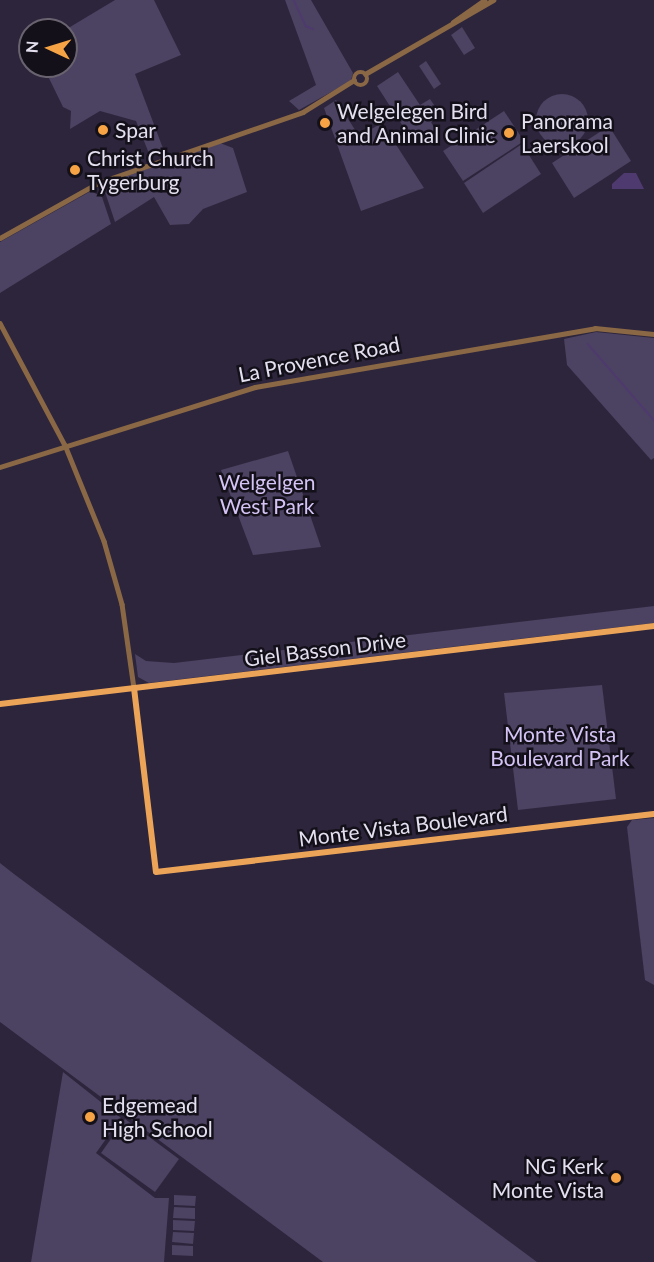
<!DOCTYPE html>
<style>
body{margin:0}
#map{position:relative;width:654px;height:1262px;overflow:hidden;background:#2d253c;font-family:Lato,sans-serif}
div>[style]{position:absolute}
.green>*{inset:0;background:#4c4261}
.round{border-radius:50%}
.water>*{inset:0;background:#4e3a6e}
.stream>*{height:1.5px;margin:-0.75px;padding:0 0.75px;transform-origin:0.75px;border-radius:0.75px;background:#4e3a6e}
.minor>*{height:4.5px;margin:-2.25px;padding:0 2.25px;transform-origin:2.25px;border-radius:2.25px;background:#8a6845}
.minor>.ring{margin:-2.25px;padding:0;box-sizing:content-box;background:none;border:4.5px solid #8a6845;border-radius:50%}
.major>*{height:6px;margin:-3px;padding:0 3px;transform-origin:3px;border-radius:3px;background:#eca558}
.dots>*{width:16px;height:16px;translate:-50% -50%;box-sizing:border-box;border:3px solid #14101a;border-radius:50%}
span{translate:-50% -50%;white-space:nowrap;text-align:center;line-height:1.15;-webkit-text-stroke:5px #14101a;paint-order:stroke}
.poi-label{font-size:21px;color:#e5e0ef}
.left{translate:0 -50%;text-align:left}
.right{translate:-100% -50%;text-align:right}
.street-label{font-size:21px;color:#e5e0ef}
.park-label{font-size:21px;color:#d4c3f5}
.north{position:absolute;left:18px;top:18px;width:60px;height:60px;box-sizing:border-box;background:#14101a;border:2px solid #68636f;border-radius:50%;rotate:274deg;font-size:16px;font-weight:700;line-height:24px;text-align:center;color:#e5e0ef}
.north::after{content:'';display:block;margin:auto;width:21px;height:27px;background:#f5a345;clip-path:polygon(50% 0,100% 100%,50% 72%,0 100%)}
</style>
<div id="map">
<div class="green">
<i style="clip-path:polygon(115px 0,154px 0,181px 55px,135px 74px,164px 151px,150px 156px,136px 121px,100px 111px,70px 129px,71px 111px,63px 107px,43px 66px,66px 66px,65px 30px)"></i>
<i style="clip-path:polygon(285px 0,311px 0,353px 73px,351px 81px,299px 110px,289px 101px,316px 85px)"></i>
<i style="clip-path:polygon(462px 27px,475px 48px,464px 55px,451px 35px)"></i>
<i style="clip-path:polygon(426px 61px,441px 84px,434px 89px,419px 66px)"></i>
<i style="clip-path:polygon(398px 72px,420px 105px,430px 99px,441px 115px,431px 122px,436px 131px,415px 145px,377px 86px)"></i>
<i class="round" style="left:536px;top:94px;width:52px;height:52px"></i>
<i style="clip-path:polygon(336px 100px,359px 136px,382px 123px,424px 188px,361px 211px,324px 108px)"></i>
<i style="clip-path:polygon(504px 111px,524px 141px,463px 181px,443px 151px)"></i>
<i style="clip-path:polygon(609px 126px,631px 161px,574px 198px,552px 163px)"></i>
<i style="clip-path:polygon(220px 143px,233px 148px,247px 192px,203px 209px,189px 224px,170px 225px,154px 197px,115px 222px,105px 192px,110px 182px)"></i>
<i style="clip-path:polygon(522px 144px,541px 174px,483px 213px,464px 183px)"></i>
<i style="clip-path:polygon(91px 191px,102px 197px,111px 224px,0 293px,0 242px)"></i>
<i style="clip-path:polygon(596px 332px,654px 338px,654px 458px,651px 460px,567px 365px,564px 339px)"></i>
<i style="clip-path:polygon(288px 451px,321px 547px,253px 555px,221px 470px)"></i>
<i style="clip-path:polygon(654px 606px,654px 623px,149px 683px,138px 677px,135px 654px,146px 661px,174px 663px)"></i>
<i style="clip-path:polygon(602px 685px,616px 799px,518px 810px,504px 693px)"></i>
<i style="clip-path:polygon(654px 818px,654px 985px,645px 980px,627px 827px,632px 820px)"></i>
<i style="clip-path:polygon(0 863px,14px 874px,537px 1262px,323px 1262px,0 1022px)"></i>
<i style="clip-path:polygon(63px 1072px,121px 1118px,96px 1153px,155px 1198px,169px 1198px,164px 1262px,31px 1262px)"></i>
<i style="clip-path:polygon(125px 1119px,179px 1159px,155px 1192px,101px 1153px)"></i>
<i style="clip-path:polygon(174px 1195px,196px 1196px,195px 1206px,174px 1205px)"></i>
<i style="clip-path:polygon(174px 1207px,195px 1208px,195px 1219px,173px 1218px)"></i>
<i style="clip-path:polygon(173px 1220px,195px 1221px,194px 1231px,173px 1230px)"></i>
<i style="clip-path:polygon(173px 1232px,194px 1233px,193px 1244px,172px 1242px)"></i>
<i style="clip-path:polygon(172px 1245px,193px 1246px,193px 1256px,172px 1255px)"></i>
</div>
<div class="water">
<i style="clip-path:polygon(624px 173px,636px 173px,644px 189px,612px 189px,612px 184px)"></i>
</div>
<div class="stream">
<i style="left:294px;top:0;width:29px;rotate:65deg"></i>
<i style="left:306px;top:26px;width:8px;rotate:23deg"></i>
<i style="left:588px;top:344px;width:101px;rotate:49deg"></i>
</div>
<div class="minor">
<i style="left:453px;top:22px;width:38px;rotate:-35deg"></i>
<i class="ring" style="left:354px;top:72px;width:9.5px;height:9.5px"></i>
<i style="left:365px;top:74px;width:148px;rotate:-30deg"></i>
<i style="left:0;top:238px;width:112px;rotate:-29.3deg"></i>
<i style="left:98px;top:183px;width:217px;rotate:-19.1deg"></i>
<i style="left:303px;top:112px;width:60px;rotate:-32.1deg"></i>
<i style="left:0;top:323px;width:138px;rotate:62deg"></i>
<i style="left:65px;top:445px;width:104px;rotate:67.9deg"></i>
<i style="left:104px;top:541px;width:66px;rotate:74.1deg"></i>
<i style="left:122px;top:604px;width:85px;rotate:81.9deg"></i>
<i style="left:0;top:467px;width:267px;rotate:-17.4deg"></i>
<i style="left:255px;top:387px;width:345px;rotate:-9.8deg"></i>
<i style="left:595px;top:328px;width:59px;rotate:5.8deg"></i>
</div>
<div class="major">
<i style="left:134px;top:688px;width:185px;rotate:83.2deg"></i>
<i style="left:156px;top:872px;width:501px;rotate:-6.64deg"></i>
<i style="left:0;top:704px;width:659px;rotate:-6.8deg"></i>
</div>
<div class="dots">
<i style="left:325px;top:123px;background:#f5a345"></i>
<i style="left:103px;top:130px;background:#f5a345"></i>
<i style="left:509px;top:133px;background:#f5a345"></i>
<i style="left:75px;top:170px;background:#f5a345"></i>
<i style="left:90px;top:1117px;background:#f5a345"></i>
<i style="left:616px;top:1178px;background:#f5a345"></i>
</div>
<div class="poi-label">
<span class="left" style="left:337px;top:123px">Welgelegen Bird<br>and Animal Clinic</span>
<span class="left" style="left:521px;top:133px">Panorama<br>Laerskool</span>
<span class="left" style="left:115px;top:130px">Spar</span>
<span class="left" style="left:87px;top:170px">Christ Church<br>Tygerburg</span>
<span class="left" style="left:102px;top:1117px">Edgemead<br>High School</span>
<span class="right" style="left:604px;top:1178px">NG Kerk<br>Monte Vista</span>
</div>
<div class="street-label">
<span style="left:319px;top:359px;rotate:-11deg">La Provence Road</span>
<span style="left:325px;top:649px;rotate:-7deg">Giel Basson Drive</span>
<span style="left:403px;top:826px;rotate:-7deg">Monte Vista Boulevard</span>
</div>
<div class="park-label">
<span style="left:267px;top:494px">Welgelgen<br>West Park</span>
<span style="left:560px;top:746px">Monte Vista<br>Boulevard Park</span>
</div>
<div class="north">N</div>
</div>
